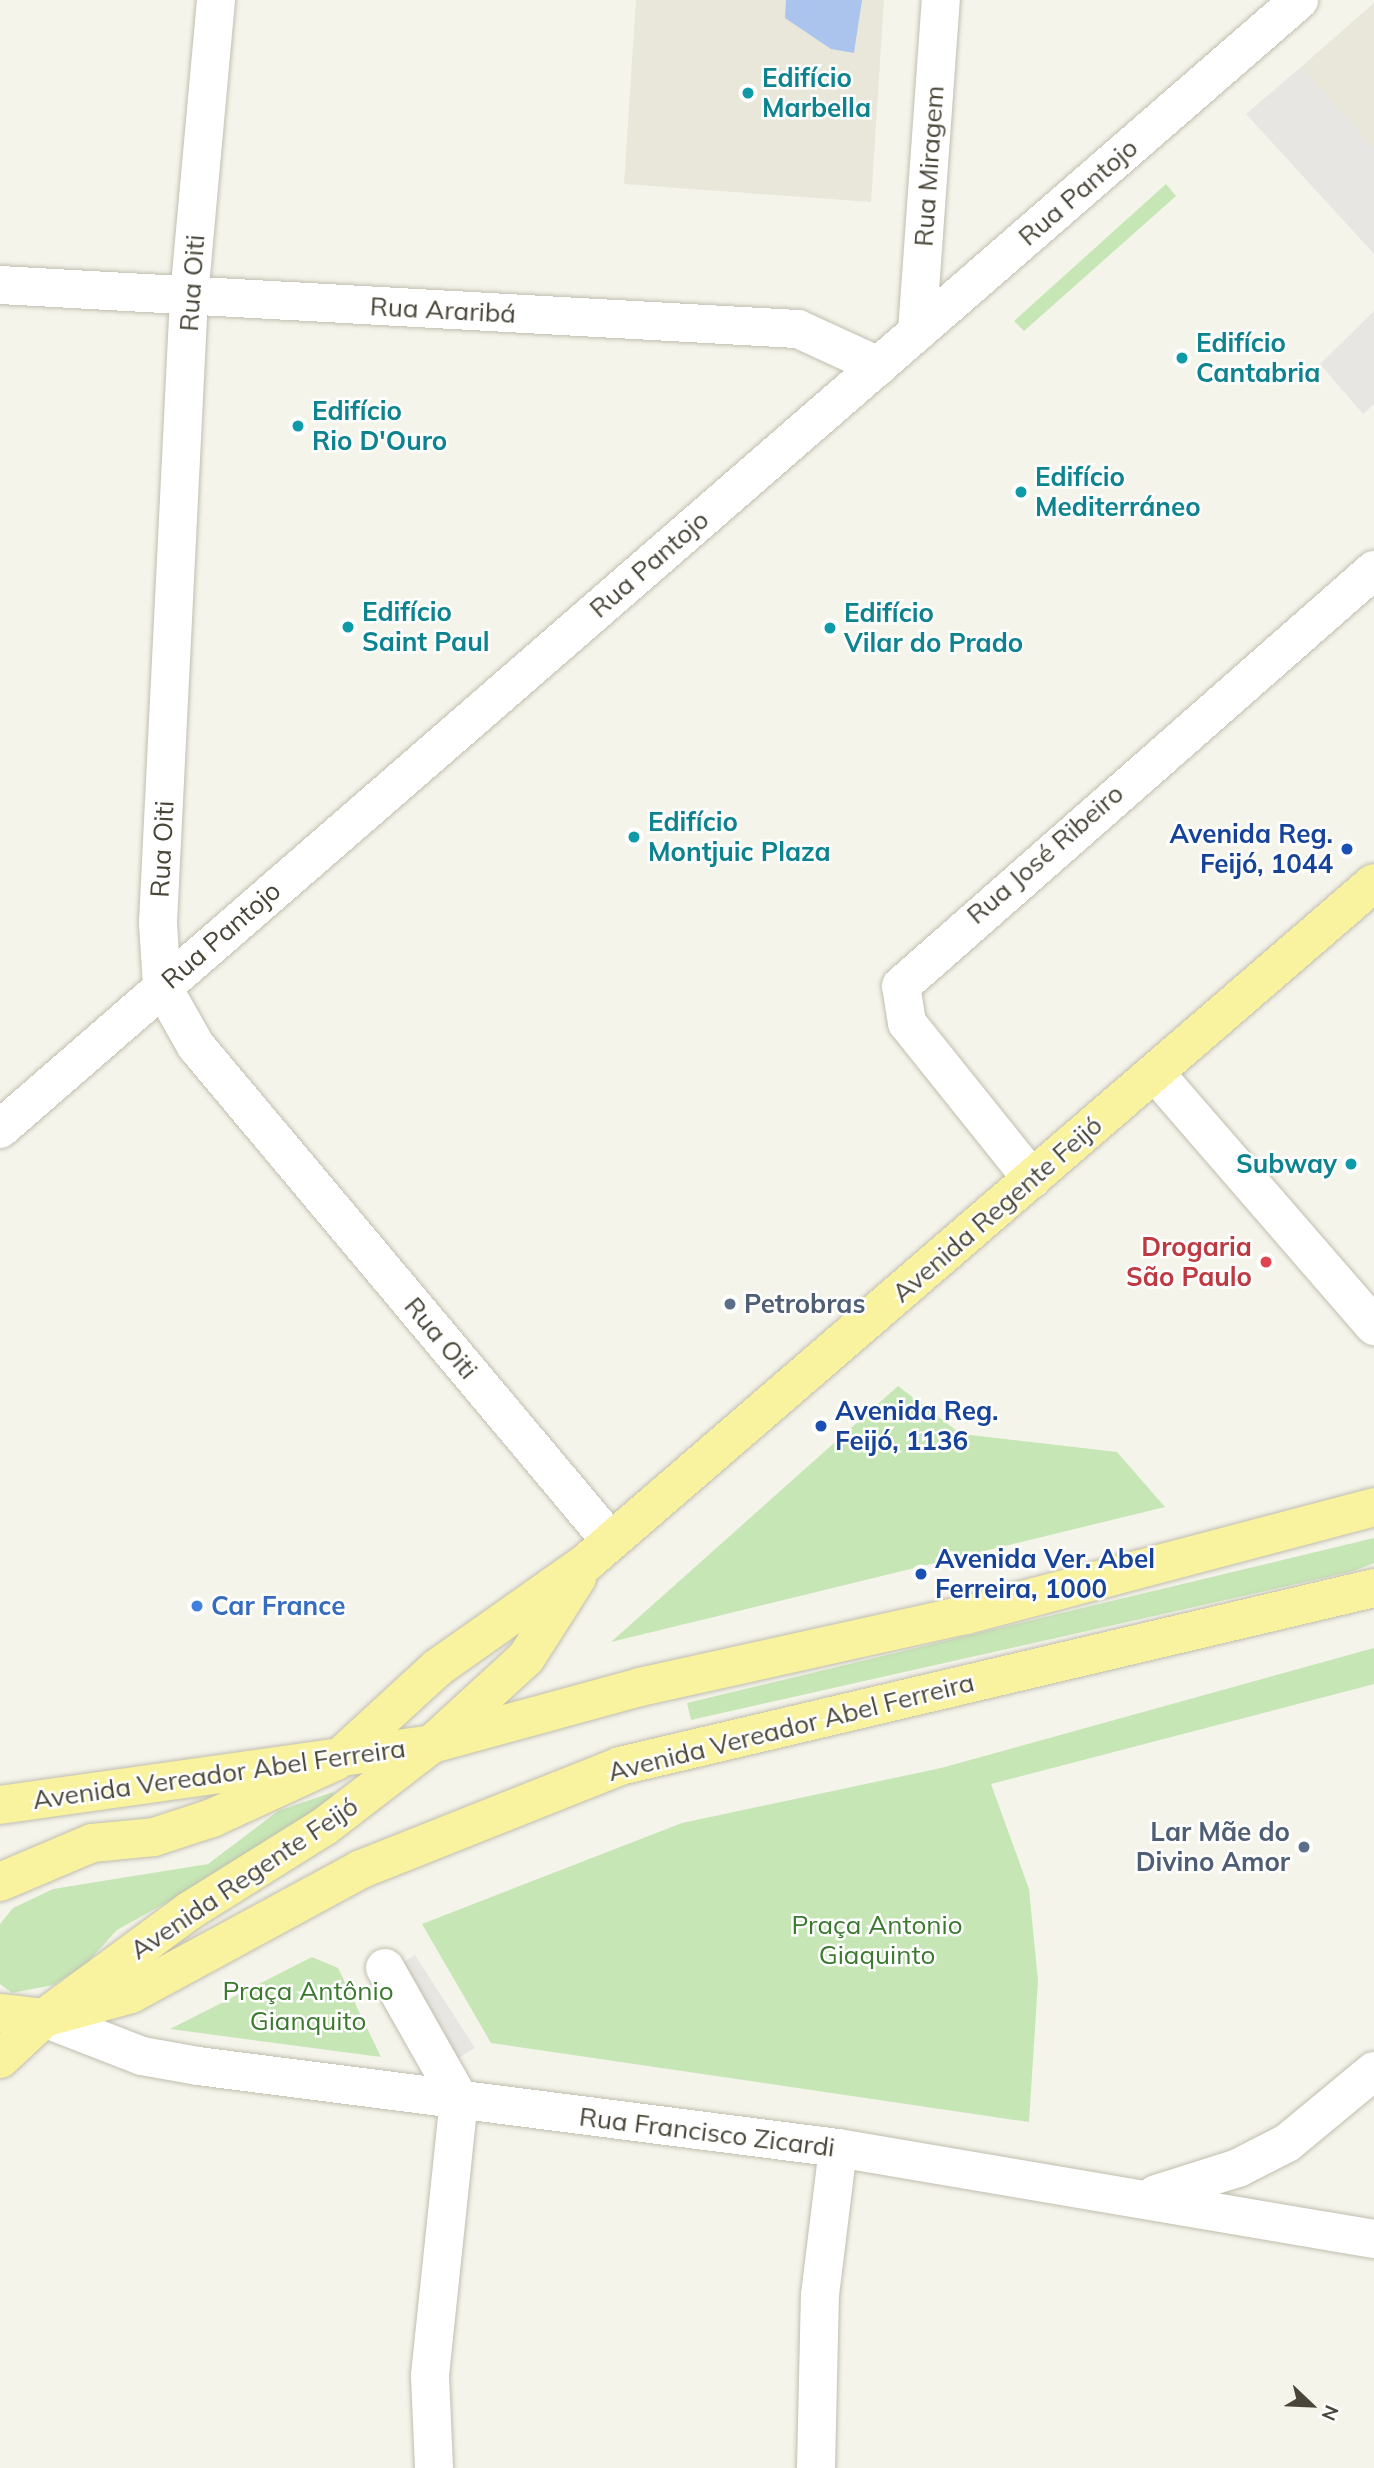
<!DOCTYPE html>
<meta charset="utf-8">
<style>
body{margin:0}
#map{position:relative;width:1374px;height:2468px;overflow:hidden;background:#f5f4eb;font-family:Mulish,sans-serif}
div>[style]{position:absolute}
.residential>*{inset:0;background:#e8e7d9}
.green>*{inset:0;background:#c6e6b6}
.parking>*{inset:0;background:#e7e6e2}
.water>*{inset:0;background:#abc4ee}
.roads{filter:drop-shadow(0 0 2px #c0beae) drop-shadow(0 0 2px #c0beae)}
.minor>*{height:38px;margin:-19px;padding:0 19px;transform-origin:19px;border-radius:19px;background:#fff}
.major>*{height:38px;margin:-19px;padding:0 19px;transform-origin:19px;border-radius:19px;background:#f9f39f}
.dots>*{width:19px;height:19px;translate:-50% -50%;box-sizing:border-box;border:4px solid #fff;border-radius:50%}
span{translate:-50% -50%;white-space:nowrap;text-align:center;line-height:1.15;-webkit-text-stroke:5px #fff;paint-order:stroke}
.culture-label{font-size:26px;color:#0d838f;font-weight:700}
.left{translate:0 -50%;text-align:left}
.right{translate:-100% -50%;text-align:right}
.street-label{font-size:26px;color:#494639}
.transit-label{font-size:26px;color:#164399;font-weight:700}
.health-label{font-size:26px;color:#be3a42;font-weight:700}
.service-label{font-size:26px;color:#4e5e75;font-weight:700}
.shop-label{font-size:26px;color:#366cbe;font-weight:700}
.park-label{font-size:26px;color:#3a792e}
.north{position:absolute;left:1276px;top:2370px;width:70px;height:70px;-webkit-text-stroke:5px #fff;paint-order:stroke;rotate:113deg;font-size:19px;font-weight:700;line-height:28px;text-align:center;color:#494639}
.north::after{content:'';display:block;margin:auto;width:24px;height:32px;background:#494639;clip-path:polygon(50% 0,100% 100%,50% 72%,0 100%)}
</style>
<div id="map">
<div class="residential">
<i style="clip-path:polygon(636px 0,884px 0,871px 202px,624px 184px)"></i>
<i style="clip-path:polygon(1374px 3px,1374px 148px,1301px 67px)"></i>
</div>
<div class="green">
<i style="clip-path:polygon(1166px 184px,1176px 196px,1024px 331px,1014px 321px)"></i>
<i style="clip-path:polygon(898px 1386px,961px 1434px,1117px 1452px,1165px 1507px,611px 1642px)"></i>
<i style="clip-path:polygon(1374px 1538px,1374px 1563px,1354px 1571px,691px 1720px,687px 1703px)"></i>
<i style="clip-path:polygon(1374px 1648px,1374px 1684px,991px 1784px,1029px 1889px,1038px 1981px,1029px 2122px,491px 2043px,422px 1924px,682px 1823px,941px 1768px)"></i>
<i style="clip-path:polygon(333px 1792px,335px 1809px,117px 1930px,85px 1965px,53px 1985px,12px 1993px,0 1984px,0 1924px,13px 1908px,53px 1889px,208px 1864px,278px 1811px)"></i>
<i style="clip-path:polygon(312px 1957px,338px 1968px,381px 2057px,170px 2029px)"></i>
</div>
<div class="parking">
<i style="clip-path:polygon(1301px 67px,1374px 148px,1374px 254px,1246px 114px)"></i>
<i style="clip-path:polygon(1374px 311px,1374px 404px,1363px 414px,1320px 364px)"></i>
<i style="clip-path:polygon(415px 1955px,475px 2048px,457px 2059px,399px 1965px)"></i>
</div>
<div class="water">
<i style="clip-path:polygon(786px 0,862px 0,854px 53px,831px 49px,785px 18px)"></i>
</div>
<div class="roads">
<div class="minor">
<i style="left:216px;top:0;width:298px;rotate:95.2deg"></i>
<i style="left:189px;top:297px;width:627px;rotate:92.84deg"></i>
<i style="left:158px;top:923px;width:63px;rotate:86.4deg"></i>
<i style="left:162px;top:986px;width:69px;rotate:60.5deg"></i>
<i style="left:196px;top:1046px;width:643px;rotate:50.05deg"></i>
<i style="left:0;top:285px;width:799px;rotate:3.16deg"></i>
<i style="left:798px;top:329px;width:89px;rotate:24.6deg"></i>
<i style="left:917px;top:332px;width:333px;rotate:-85.9deg"></i>
<i style="left:1155px;top:1073px;width:335px;rotate:49.1deg"></i>
<i style="left:0;top:1129px;width:1721px;rotate:-40.99deg"></i>
<i style="left:1032px;top:1179px;width:200px;rotate:-128.7deg"></i>
<i style="left:907px;top:1023px;width:37px;rotate:-99deg"></i>
<i style="left:901px;top:986px;width:630px;rotate:-41.33deg"></i>
<i style="left:385px;top:1968px;width:150px;rotate:60.5deg"></i>
<i style="left:459px;top:2099px;width:279px;rotate:96deg"></i>
<i style="left:430px;top:2376px;width:92px;rotate:87.5deg"></i>
<i style="left:44px;top:2018px;width:105px;rotate:21.2deg"></i>
<i style="left:142px;top:2056px;width:57px;rotate:10.1deg"></i>
<i style="left:198px;top:2066px;width:645px;rotate:7.3deg"></i>
<i style="left:838px;top:2148px;width:544px;rotate:9.64deg"></i>
<i style="left:1156px;top:2194px;width:86px;rotate:-17.6deg"></i>
<i style="left:1238px;top:2168px;width:55px;rotate:-27deg"></i>
<i style="left:1287px;top:2143px;width:113px;rotate:-39.6deg"></i>
<i style="left:816px;top:2468px;width:173px;rotate:-88.7deg"></i>
<i style="left:820px;top:2295px;width:148px;rotate:-83deg"></i>
</div>
<div class="major">
<i style="left:0;top:1805px;width:436px;rotate:-8deg"></i>
<i style="left:432px;top:1744px;width:216px;rotate:-15.3deg"></i>
<i style="left:640px;top:1687px;width:334px;rotate:-12.5deg"></i>
<i style="left:966px;top:1615px;width:422px;rotate:-14.8deg"></i>
<i style="left:0;top:1882px;width:100px;rotate:-23deg"></i>
<i style="left:92px;top:1843px;width:62px;rotate:-5.5deg"></i>
<i style="left:154px;top:1837px;width:61px;rotate:-18.1deg"></i>
<i style="left:212px;top:1818px;width:136px;rotate:-24.7deg"></i>
<i style="left:336px;top:1761px;width:137px;rotate:-42.6deg"></i>
<i style="left:437px;top:1668px;width:184px;rotate:-35.2deg"></i>
<i style="left:587px;top:1562px;width:1039px;rotate:-40.79deg"></i>
<i style="left:0;top:2013px;width:44px;rotate:6.5deg"></i>
<i style="left:44px;top:2018px;width:90px;rotate:-15.4deg"></i>
<i style="left:131px;top:1994px;width:260px;rotate:-28.5deg"></i>
<i style="left:359px;top:1870px;width:281px;rotate:-21.7deg"></i>
<i style="left:620px;top:1766px;width:775px;rotate:-13.28deg"></i>
<i style="left:0;top:2059px;width:60px;rotate:-43deg"></i>
<i style="left:44px;top:2018px;width:180px;rotate:-36.4deg"></i>
<i style="left:189px;top:1911px;width:160px;rotate:-32deg"></i>
<i style="left:325px;top:1826px;width:135px;rotate:-37.5deg"></i>
<i style="left:432px;top:1744px;width:127px;rotate:-42.5deg"></i>
<i style="left:526px;top:1658px;width:95px;rotate:-57.5deg"></i>
</div>
</div>
<div class="dots">
<i style="left:748px;top:93px;background:#0f9aa8"></i>
<i style="left:1182px;top:358px;background:#0f9aa8"></i>
<i style="left:298px;top:426px;background:#0f9aa8"></i>
<i style="left:1021px;top:492px;background:#0f9aa8"></i>
<i style="left:348px;top:627px;background:#0f9aa8"></i>
<i style="left:830px;top:628px;background:#0f9aa8"></i>
<i style="left:634px;top:837px;background:#0f9aa8"></i>
<i style="left:1347px;top:849px;background:#1a4fb4"></i>
<i style="left:1351px;top:1164px;background:#0f9aa8"></i>
<i style="left:1266px;top:1262px;background:#e0444e"></i>
<i style="left:730px;top:1304px;background:#5c6f8a"></i>
<i style="left:821px;top:1426px;background:#1a4fb4"></i>
<i style="left:921px;top:1574px;background:#1a4fb4"></i>
<i style="left:197px;top:1606px;background:#3f7fe0"></i>
<i style="left:1304px;top:1847px;background:#5c6f8a"></i>
</div>
<div class="culture-label">
<span class="left" style="left:762px;top:93px">Edifício<br>Marbella</span>
<span class="left" style="left:1196px;top:358px">Edifício<br>Cantabria</span>
<span class="left" style="left:312px;top:426px">Edifício<br>Rio D'Ouro</span>
<span class="left" style="left:1035px;top:492px">Edifício<br>Mediterráneo</span>
<span class="left" style="left:362px;top:627px">Edifício<br>Saint Paul</span>
<span class="left" style="left:844px;top:628px">Edifício<br>Vilar do Prado</span>
<span class="left" style="left:648px;top:837px">Edifício<br>Montjuic Plaza</span>
<span class="right" style="left:1337px;top:1164px">Subway</span>
</div>
<div class="street-label">
<span style="left:929px;top:166px;rotate:-86deg">Rua Miragem</span>
<span style="left:1078px;top:192px;rotate:-41deg">Rua Pantojo</span>
<span style="left:192px;top:283px;rotate:-86deg">Rua Oiti</span>
<span style="left:443px;top:310px;rotate:3deg">Rua Araribá</span>
<span style="left:649px;top:564px;rotate:-41deg">Rua Pantojo</span>
<span style="left:162px;top:849px;rotate:-87deg">Rua Oiti</span>
<span style="left:1045px;top:854px;rotate:-41deg">Rua José Ribeiro</span>
<span style="left:221px;top:935px;rotate:-41deg">Rua Pantojo</span>
<span style="left:997px;top:1209px;rotate:-41deg">Avenida Regente Feijó</span>
<span style="left:441px;top:1338px;rotate:50deg">Rua Oiti</span>
<span style="left:791px;top:1727px;rotate:-14deg">Avenida Vereador Abel Ferreira</span>
<span style="left:219px;top:1774px;rotate:-8deg">Avenida Vereador Abel Ferreira</span>
<span style="left:244px;top:1878px;rotate:-34deg">Avenida Regente Feijó</span>
<span style="left:707px;top:2132px;rotate:7deg">Rua Francisco Zicardi</span>
</div>
<div class="transit-label">
<span class="right" style="left:1333px;top:849px">Avenida Reg.<br>Feijó, 1044</span>
<span class="left" style="left:835px;top:1426px">Avenida Reg.<br>Feijó, 1136</span>
<span class="left" style="left:935px;top:1574px">Avenida Ver. Abel<br>Ferreira, 1000</span>
</div>
<div class="health-label">
<span class="right" style="left:1252px;top:1262px">Drogaria<br>São Paulo</span>
</div>
<div class="service-label">
<span class="left" style="left:744px;top:1304px">Petrobras</span>
<span class="right" style="left:1290px;top:1847px">Lar Mãe do<br>Divino Amor</span>
</div>
<div class="shop-label">
<span class="left" style="left:211px;top:1606px">Car France</span>
</div>
<div class="park-label">
<span style="left:877px;top:1940px">Praça Antonio<br>Giaquinto</span>
<span style="left:308px;top:2006px">Praça Antônio<br>Gianquito</span>
</div>
<div class="north">N</div>
</div>
